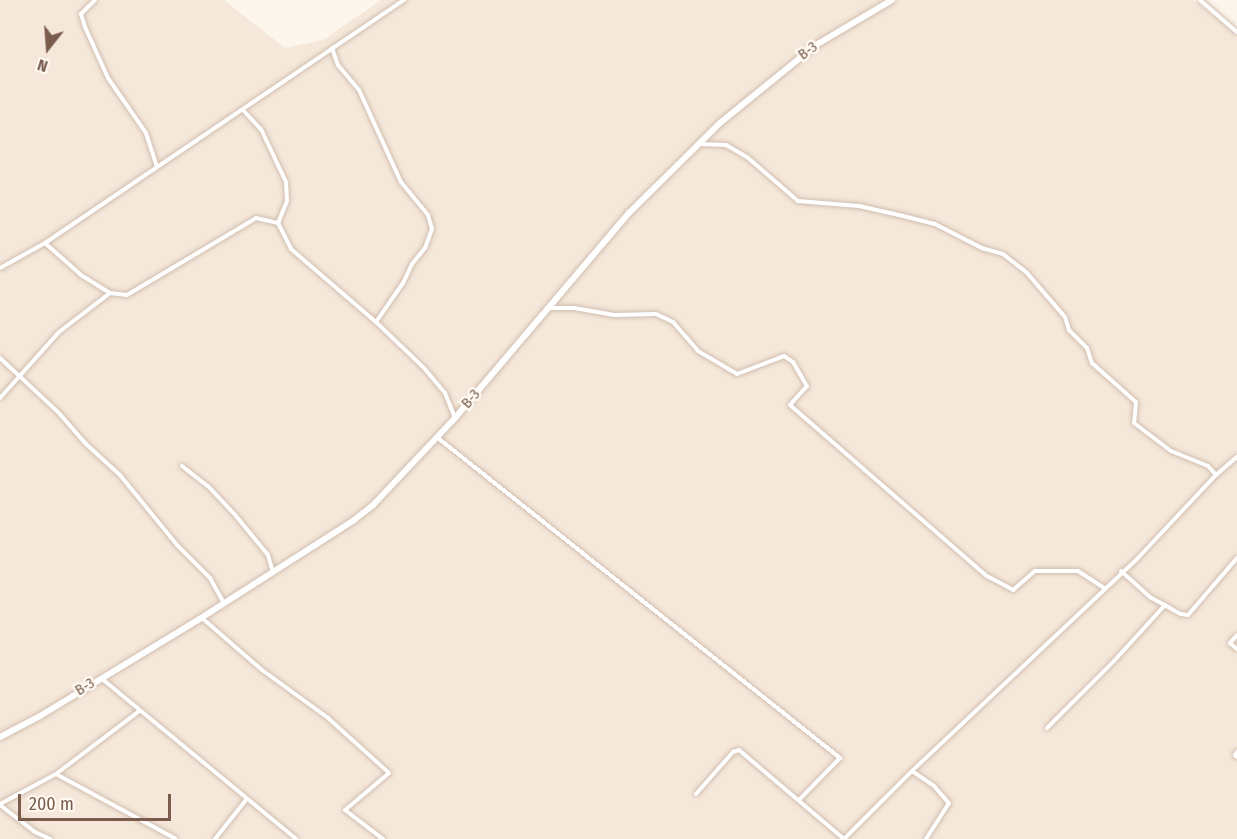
<!DOCTYPE html>
<style>
body{margin:0}
#map{position:relative;width:1237px;height:839px;overflow:hidden;background:#fdf6ec;font-family:"Fira Sans Condensed",sans-serif}
div>[style]{position:absolute}
.residential>*{inset:0;background:#f5e8da}
.roads{filter:drop-shadow(0 0 2px #d1beb0) drop-shadow(0 0 2px #d1beb0)}
.minor>*{height:4px;margin:-2px;padding:0 2px;transform-origin:2px;border-radius:2px;background:#fff}
.secondary>*{height:6px;margin:-3px;padding:0 3px;transform-origin:3px;border-radius:3px;background:#fff}
span{translate:-50% -50%;white-space:nowrap;text-align:center;line-height:1.15;-webkit-text-stroke:5px #fffaf3;paint-order:stroke}
.street-label{font-size:15px;color:#7a5c4d}
.north{position:absolute;left:18px;top:18px;width:60px;height:60px;-webkit-text-stroke:4px #fffaf3;paint-order:stroke;rotate:197deg;font-size:16px;font-weight:700;line-height:24px;text-align:center;color:#7a5c4d}
.north::after{content:'';display:block;margin:auto;width:21px;height:27px;background:#7a5c4d;clip-path:polygon(50% 0,100% 100%,50% 72%,0 100%)}
.scale{position:absolute;left:18px;top:794px;width:153px;height:27px;box-sizing:border-box;border:3px solid #7a5c4d;border-top:0;padding-left:8px;font-size:18px;line-height:21px;white-space:nowrap;color:#7a5c4d;-webkit-text-stroke:4px #fffaf3;paint-order:stroke}
</style>
<div id="map">
<div class="residential">
<i style="clip-path:polygon(0 0,224px 0,285px 48px,323px 40px,381px 0,1193px 0,1237px 35px,1237px 839px,0 839px)"></i>
</div>
<div class="roads">
<div class="minor">
<i style="left:95px;top:0;width:20px;rotate:135deg"></i>
<i style="left:81px;top:14px;width:14px;rotate:73deg"></i>
<i style="left:85px;top:27px;width:56px;rotate:65.7deg"></i>
<i style="left:108px;top:78px;width:67px;rotate:55.4deg"></i>
<i style="left:146px;top:133px;width:35px;rotate:72deg"></i>
<i style="left:1200px;top:0;width:49px;rotate:40.9deg"></i>
<i style="left:332px;top:48px;width:18px;rotate:71deg"></i>
<i style="left:338px;top:65px;width:33px;rotate:50deg"></i>
<i style="left:359px;top:90px;width:101px;rotate:65.5deg"></i>
<i style="left:401px;top:182px;width:43px;rotate:50.7deg"></i>
<i style="left:428px;top:215px;width:15px;rotate:74deg"></i>
<i style="left:432px;top:229px;width:20px;rotate:110deg"></i>
<i style="left:425px;top:248px;width:21px;rotate:129deg"></i>
<i style="left:412px;top:264px;width:21px;rotate:115deg"></i>
<i style="left:403px;top:283px;width:47px;rotate:124.7deg"></i>
<i style="left:376px;top:322px;width:66px;rotate:43.8deg"></i>
<i style="left:424px;top:368px;width:33px;rotate:50deg"></i>
<i style="left:445px;top:393px;width:27px;rotate:68deg"></i>
<i style="left:243px;top:110px;width:26px;rotate:47deg"></i>
<i style="left:261px;top:129px;width:59px;rotate:64.7deg"></i>
<i style="left:286px;top:182px;width:19px;rotate:87deg"></i>
<i style="left:287px;top:201px;width:24px;rotate:112deg"></i>
<i style="left:700px;top:144px;width:26px;rotate:2deg"></i>
<i style="left:726px;top:145px;width:24px;rotate:30deg"></i>
<i style="left:747px;top:157px;width:67px;rotate:40.8deg"></i>
<i style="left:798px;top:201px;width:61px;rotate:4.7deg"></i>
<i style="left:859px;top:206px;width:41px;rotate:12.7deg"></i>
<i style="left:899px;top:215px;width:37px;rotate:14deg"></i>
<i style="left:935px;top:224px;width:53px;rotate:27.1deg"></i>
<i style="left:982px;top:248px;width:22px;rotate:16deg"></i>
<i style="left:1003px;top:254px;width:31px;rotate:38deg"></i>
<i style="left:1027px;top:273px;width:58px;rotate:49.2deg"></i>
<i style="left:1065px;top:317px;width:14px;rotate:73deg"></i>
<i style="left:1069px;top:330px;width:25px;rotate:45deg"></i>
<i style="left:1087px;top:348px;width:16px;rotate:72deg"></i>
<i style="left:1092px;top:363px;width:59px;rotate:41.6deg"></i>
<i style="left:1136px;top:402px;width:21px;rotate:95deg"></i>
<i style="left:1134px;top:423px;width:46px;rotate:37.1deg"></i>
<i style="left:1171px;top:451px;width:40px;rotate:22deg"></i>
<i style="left:1208px;top:466px;width:12px;rotate:48deg"></i>
<i style="left:45px;top:243px;width:48px;rotate:41.6deg"></i>
<i style="left:81px;top:275px;width:34px;rotate:32deg"></i>
<i style="left:110px;top:293px;width:17px;rotate:7deg"></i>
<i style="left:127px;top:295px;width:150px;rotate:-30.8deg"></i>
<i style="left:256px;top:218px;width:23px;rotate:13deg"></i>
<i style="left:278px;top:223px;width:29px;rotate:63deg"></i>
<i style="left:291px;top:249px;width:112px;rotate:40.7deg"></i>
<i style="left:0;top:268px;width:51px;rotate:-29.1deg"></i>
<i style="left:45px;top:243px;width:434px;rotate:-34.1deg"></i>
<i style="left:550px;top:308px;width:24px"></i>
<i style="left:574px;top:308px;width:41px;rotate:9.9deg"></i>
<i style="left:614px;top:315px;width:42px;rotate:-1.4deg"></i>
<i style="left:656px;top:314px;width:19px;rotate:25deg"></i>
<i style="left:673px;top:322px;width:38px;rotate:49deg"></i>
<i style="left:698px;top:351px;width:45px;rotate:30.5deg"></i>
<i style="left:737px;top:374px;width:50px;rotate:-21deg"></i>
<i style="left:784px;top:356px;width:11px;rotate:34deg"></i>
<i style="left:793px;top:362px;width:28px;rotate:60deg"></i>
<i style="left:807px;top:386px;width:25px;rotate:132deg"></i>
<i style="left:790px;top:405px;width:261px;rotate:41deg"></i>
<i style="left:987px;top:576px;width:30px;rotate:28deg"></i>
<i style="left:1013px;top:590px;width:29px;rotate:-41deg"></i>
<i style="left:1035px;top:571px;width:43px"></i>
<i style="left:1078px;top:571px;width:31px;rotate:33deg"></i>
<i style="left:0;top:358px;width:79px;rotate:43deg"></i>
<i style="left:58px;top:412px;width:43px;rotate:48.8deg"></i>
<i style="left:86px;top:444px;width:46px;rotate:42.4deg"></i>
<i style="left:120px;top:475px;width:90px;rotate:50.8deg"></i>
<i style="left:177px;top:545px;width:47px;rotate:45deg"></i>
<i style="left:210px;top:578px;width:29px;rotate:61deg"></i>
<i style="left:0;top:398px;width:89px;rotate:-48.2deg"></i>
<i style="left:59px;top:332px;width:64px;rotate:-37.4deg"></i>
<i style="left:438px;top:438px;width:514px;rotate:38.52deg"></i>
<i style="left:840px;top:758px;width:59px;rotate:134.3deg"></i>
<i style="left:182px;top:466px;width:33px;rotate:38deg"></i>
<i style="left:208px;top:486px;width:41px;rotate:47deg"></i>
<i style="left:236px;top:516px;width:50px;rotate:50.6deg"></i>
<i style="left:268px;top:555px;width:18px;rotate:74deg"></i>
<i style="left:1121px;top:571px;width:39px;rotate:42deg"></i>
<i style="left:1150px;top:597px;width:35px;rotate:29deg"></i>
<i style="left:1181px;top:614px;width:7px;rotate:8deg"></i>
<i style="left:1188px;top:615px;width:75px;rotate:-49.3deg"></i>
<i style="left:202px;top:618px;width:79px;rotate:40.9deg"></i>
<i style="left:262px;top:670px;width:82px;rotate:36deg"></i>
<i style="left:328px;top:718px;width:82px;rotate:42deg"></i>
<i style="left:389px;top:773px;width:57px;rotate:139.9deg"></i>
<i style="left:345px;top:810px;width:48px;rotate:37.3deg"></i>
<i style="left:1237px;top:635px;width:11px;rotate:131deg"></i>
<i style="left:1230px;top:643px;width:9px;rotate:41deg"></i>
<i style="left:101px;top:678px;width:253px;rotate:39.5deg"></i>
<i style="left:1047px;top:728px;width:95px;rotate:-45deg"></i>
<i style="left:1114px;top:661px;width:76px;rotate:-47.7deg"></i>
<i style="left:1237px;top:752px;width:4px;rotate:124deg"></i>
<i style="left:1235px;top:755px;width:3px;rotate:45deg"></i>
<i style="left:912px;top:771px;width:27px;rotate:34deg"></i>
<i style="left:934px;top:786px;width:23px;rotate:49deg"></i>
<i style="left:949px;top:803px;width:43px;rotate:122.6deg"></i>
<i style="left:56px;top:774px;width:103px;rotate:-37.1deg"></i>
<i style="left:696px;top:794px;width:56px;rotate:-48.6deg"></i>
<i style="left:733px;top:752px;width:6px;rotate:-18deg"></i>
<i style="left:739px;top:750px;width:138px;rotate:40.3deg"></i>
<i style="left:0;top:804px;width:64px;rotate:-28.2deg"></i>
<i style="left:56px;top:774px;width:136px;rotate:28.4deg"></i>
<i style="left:0;top:805px;width:44px;rotate:37.6deg"></i>
<i style="left:35px;top:832px;width:17px;rotate:25deg"></i>
<i style="left:215px;top:839px;width:50px;rotate:-51.5deg"></i>
<i style="left:844px;top:839px;width:96px;rotate:-45deg"></i>
<i style="left:912px;top:771px;width:309px;rotate:-43.3deg"></i>
<i style="left:1137px;top:559px;width:115px;rotate:-46.8deg"></i>
<i style="left:1216px;top:475px;width:28px;rotate:-41deg"></i>
</div>
<div class="secondary">
<i style="left:0;top:737px;width:45px;rotate:-27.7deg"></i>
<i style="left:40px;top:716px;width:188px;rotate:-31.3deg"></i>
<i style="left:201px;top:618px;width:182px;rotate:-32.6deg"></i>
<i style="left:354px;top:520px;width:24px;rotate:-38deg"></i>
<i style="left:373px;top:505px;width:120px;rotate:-46.7deg"></i>
<i style="left:455px;top:418px;width:269px;rotate:-49.7deg"></i>
<i style="left:629px;top:213px;width:128px;rotate:-44.7deg"></i>
<i style="left:720px;top:123px;width:124px;rotate:-39.1deg"></i>
<i style="left:816px;top:45px;width:88px;rotate:-30.6deg"></i>
</div>
</div>
<div class="street-label">
<span style="left:808px;top:51px;rotate:-36deg">B-3</span>
<span style="left:471px;top:399px;rotate:-49deg">B-3</span>
<span style="left:85px;top:687px;rotate:-31deg">B-3</span>
</div>
<div class="north">N</div>
<div class="scale">200 m</div>
</div>
